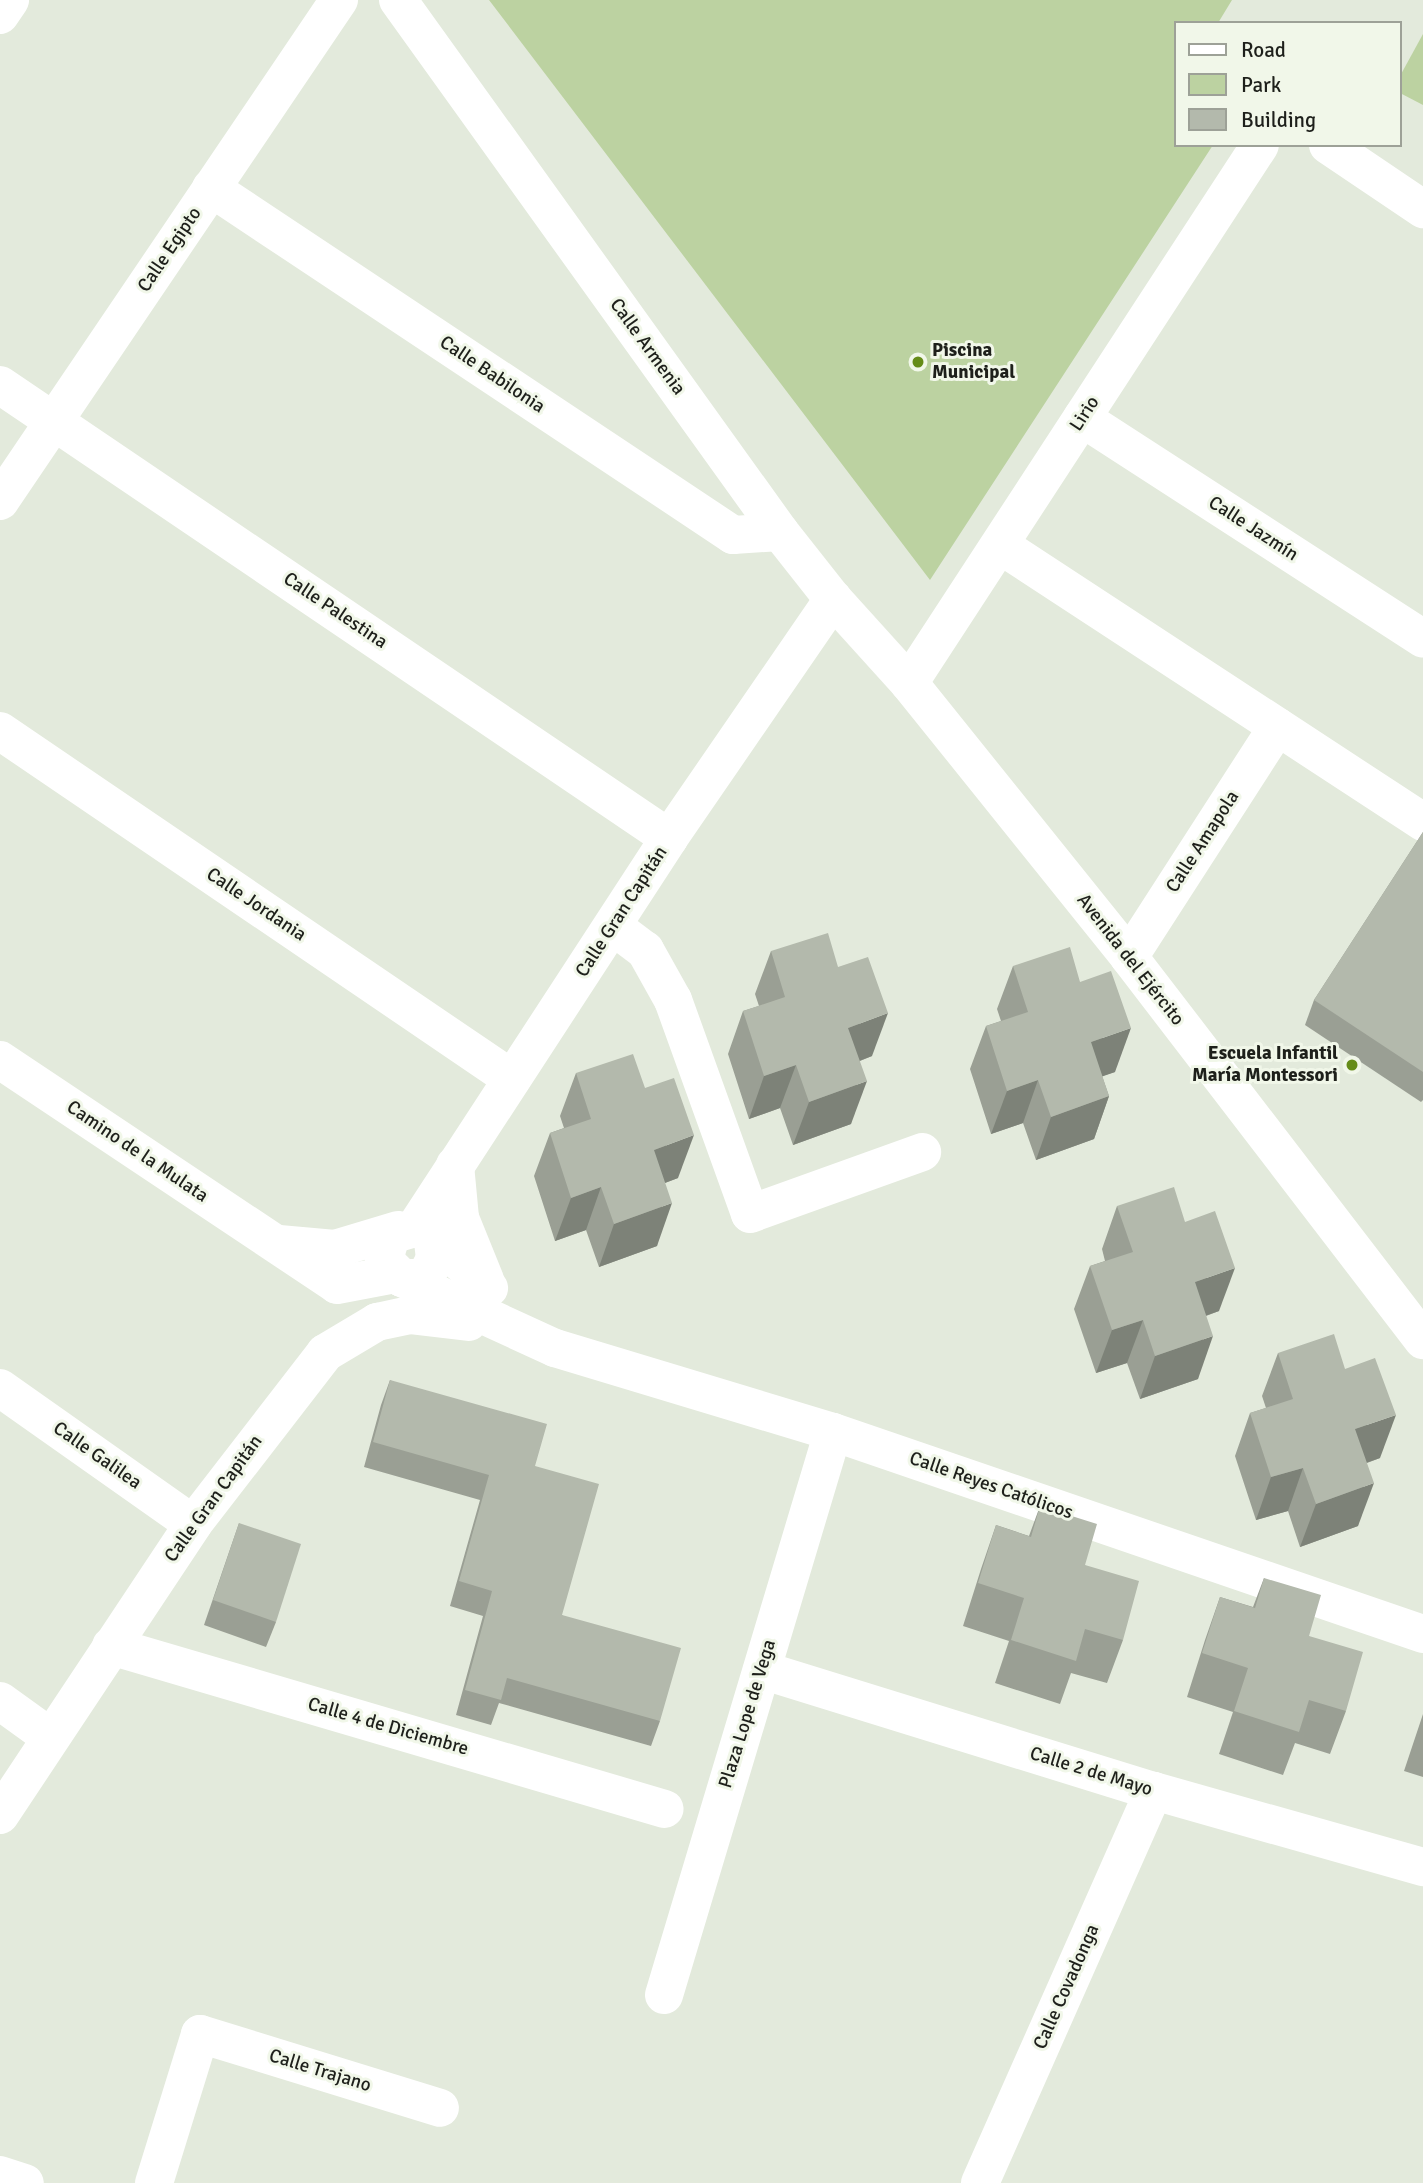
<!DOCTYPE html>
<meta charset="utf-8">
<style>
body{margin:0}
#map{position:relative;width:1423px;height:2183px;overflow:hidden;background:#e3eadc;font-family:Signika,sans-serif}
div>[style]{position:absolute}
.green>*{inset:0;background:#bcd2a1}
.minor>*{height:38px;margin:-19px;padding:0 19px;transform-origin:19px;border-radius:19px;background:#fff}
.wall>*{inset:0;background:#9a9f94}
.shaded-wall>*{inset:0;background:#7d8278}
.building>*{inset:0;background:#b3b9ac}
.dots>*{width:19px;height:19px;translate:-50% -50%;box-sizing:border-box;border:4px solid #f1f7e9;border-radius:50%}
span{translate:-50% -50%;white-space:nowrap;text-align:center;line-height:1.15;-webkit-text-stroke:6px #f1f7e9;paint-order:stroke}
.street-label{font-size:19px;color:#1e201b}
.poi-label{font-size:19px;color:#1e201b;font-weight:700}
.left{translate:0 -50%;text-align:left}
.right{translate:-100% -50%;text-align:right}
.legend{position:absolute;left:1174px;top:21px;width:228px;height:126px;box-sizing:border-box;background:#f1f7e9;border:2px solid #9da197;margin:0;padding:9px 12px;list-style:none;font-size:21px;color:#1e201b}
.legend li{display:flex;align-items:center;gap:14px;height:35px}
.legend b{width:35px;border:2px solid #9da197}
</style>
<div id="map">
<div class="green">
<i style="clip-path:polygon(489px 0,1232px 0,1218px 23px,1176px 23px,1176px 145px,1213px 145px,930px 580px)"></i>
<i style="clip-path:polygon(1423px 34px,1423px 105px,1400px 93px,1400px 76px)"></i>
</div>
<div class="minor">
<i style="left:398px;top:0;width:655px;rotate:54.32deg"></i>
<i style="left:780px;top:532px;width:85px;rotate:51.7deg"></i>
<i style="left:833px;top:599px;width:113px;rotate:47.9deg"></i>
<i style="left:909px;top:683px;width:351px;rotate:51.2deg"></i>
<i style="left:1129px;top:957px;width:483px;rotate:52.5deg"></i>
<i style="left:0;top:15px;width:18px;rotate:-56deg"></i>
<i style="left:1328px;top:145px;width:115px;rotate:34deg"></i>
<i style="left:211px;top:188px;width:627px;rotate:33.61deg"></i>
<i style="left:733px;top:535px;width:47px;rotate:-3.7deg"></i>
<i style="left:0;top:385px;width:808px;rotate:34.1deg"></i>
<i style="left:1082px;top:418px;width:406px;rotate:32.9deg"></i>
<i style="left:0;top:501px;width:605px;rotate:-55.92deg"></i>
<i style="left:1000px;top:545px;width:506px;rotate:33.22deg"></i>
<i style="left:909px;top:683px;width:642px;rotate:-56.88deg"></i>
<i style="left:0;top:731px;width:619px;rotate:34.2deg"></i>
<i style="left:614px;top:927px;width:39px;rotate:37deg"></i>
<i style="left:645px;top:950px;width:57px;rotate:60.8deg"></i>
<i style="left:673px;top:1000px;width:227px;rotate:70.2deg"></i>
<i style="left:750px;top:1214px;width:183px;rotate:-19.8deg"></i>
<i style="left:1129px;top:957px;width:274px;rotate:-57.2deg"></i>
<i style="left:0;top:1060px;width:405px;rotate:33.7deg"></i>
<i style="left:337px;top:1285px;width:59px;rotate:-10.7deg"></i>
<i style="left:455px;top:1165px;width:53px;rotate:84.6deg"></i>
<i style="left:460px;top:1218px;width:67px;rotate:68deg"></i>
<i style="left:415px;top:1228px;width:465px;rotate:-56.9deg"></i>
<i style="left:669px;top:838px;width:290px;rotate:-55.5deg"></i>
<i style="left:433px;top:1242px;width:17px;rotate:83deg"></i>
<i style="left:435px;top:1259px;width:17px;rotate:118deg"></i>
<i style="left:427px;top:1274px;width:9px;rotate:153deg"></i>
<i style="left:419px;top:1278px;width:17px;rotate:180deg"></i>
<i style="left:402px;top:1278px;width:25px;rotate:-135deg"></i>
<i style="left:384px;top:1260px;width:26px;rotate:-74deg"></i>
<i style="left:391px;top:1235px;width:25px;rotate:-16deg"></i>
<i style="left:415px;top:1228px;width:8px;rotate:14deg"></i>
<i style="left:423px;top:1230px;width:88px;rotate:41.3deg"></i>
<i style="left:279px;top:1244px;width:56px;rotate:5.1deg"></i>
<i style="left:335px;top:1249px;width:66px;rotate:-16.8deg"></i>
<i style="left:402px;top:1278px;width:168px;rotate:24.6deg"></i>
<i style="left:555px;top:1348px;width:290px;rotate:16.8deg"></i>
<i style="left:833px;top:1432px;width:624px;rotate:18.9deg"></i>
<i style="left:0;top:1388px;width:236px;rotate:35.2deg"></i>
<i style="left:111px;top:1646px;width:577px;rotate:16.4deg"></i>
<i style="left:762px;top:1670px;width:410px;rotate:17.2deg"></i>
<i style="left:1154px;top:1791px;width:280px;rotate:15.8deg"></i>
<i style="left:0;top:1701px;width:62px;rotate:35.8deg"></i>
<i style="left:0;top:1815px;width:349px;rotate:-56.4deg"></i>
<i style="left:193px;top:1524px;width:216px;rotate:-52.3deg"></i>
<i style="left:325px;top:1353px;width:61px;rotate:-30.8deg"></i>
<i style="left:377px;top:1322px;width:33px;rotate:-12deg"></i>
<i style="left:409px;top:1315px;width:60px;rotate:6.7deg"></i>
<i style="left:664px;top:1995px;width:588px;rotate:-73.29deg"></i>
<i style="left:0;top:2175px;width:26px;rotate:18deg"></i>
<i style="left:154px;top:2183px;width:156px;rotate:-72.8deg"></i>
<i style="left:200px;top:2034px;width:251px;rotate:17.1deg"></i>
<i style="left:980px;top:2183px;width:429px;rotate:-66.1deg"></i>
</div>
<div class="wall">
<i style="clip-path:polygon(1423px 832px,1423px 1100px,1421px 1102px,1305px 1025px,1314px 1000px)"></i>
<i style="clip-path:polygon(771px 951px,838px 967px,872px 1056px,860px 1061px,851px 1124px,793px 1145px,780px 1108px,749px 1119px,728px 1054px,743px 1011px,759px 1006px,755px 994px)"></i>
<i style="clip-path:polygon(1013px 966px,1080px 982px,1115px 1072px,1102px 1076px,1109px 1096px,1094px 1139px,1036px 1160px,1023px 1123px,991px 1134px,970px 1069px,986px 1026px,1001px 1021px,997px 1009px)"></i>
<i style="clip-path:polygon(576px 1073px,645px 1088px,678px 1178px,665px 1183px,657px 1246px,599px 1267px,586px 1230px,555px 1241px,534px 1176px,550px 1133px,564px 1128px,560px 1116px)"></i>
<i style="clip-path:polygon(1117px 1206px,1185px 1222px,1219px 1311px,1206px 1316px,1198px 1379px,1140px 1399px,1127px 1363px,1096px 1373px,1074px 1309px,1090px 1266px,1105px 1261px,1102px 1249px)"></i>
<i style="clip-path:polygon(1278px 1353px,1345px 1369px,1380px 1458px,1367px 1463px,1358px 1526px,1300px 1547px,1288px 1511px,1256px 1520px,1235px 1456px,1250px 1413px,1266px 1408px,1262px 1396px)"></i>
<i style="clip-path:polygon(390px 1380px,535px 1466px,562px 1615px,660px 1721px,651px 1746px,499px 1703px,491px 1725px,456px 1715px,483px 1616px,450px 1606px,480px 1500px,364px 1467px,381px 1405px)"></i>
<i style="clip-path:polygon(1040px 1506px,1085px 1565px,1123px 1640px,1107px 1683px,1071px 1673px,1060px 1704px,995px 1683px,1009px 1641px,963px 1626px,981px 1569px,996px 1525px,1029px 1536px)"></i>
<i style="clip-path:polygon(239px 1523px,276px 1622px,266px 1647px,204px 1625px)"></i>
<i style="clip-path:polygon(1264px 1578px,1309px 1636px,1346px 1711px,1330px 1754px,1295px 1743px,1283px 1775px,1219px 1754px,1233px 1712px,1187px 1697px,1205px 1640px,1220px 1597px,1253px 1607px)"></i>
<i style="clip-path:polygon(1423px 1714px,1423px 1777px,1404px 1771px)"></i>
</div>
<div class="shaded-wall">
<i style="clip-path:polygon(888px 1013px,872px 1056px,833px 1071px,848px 1028px)"></i>
<i style="clip-path:polygon(1131px 1028px,1115px 1072px,1075px 1086px,1091px 1042px)"></i>
<i style="clip-path:polygon(796px 1065px,780px 1108px,749px 1119px,764px 1076px)"></i>
<i style="clip-path:polygon(1038px 1080px,1023px 1123px,991px 1134px,1007px 1091px)"></i>
<i style="clip-path:polygon(867px 1081px,851px 1124px,793px 1145px,809px 1102px)"></i>
<i style="clip-path:polygon(1109px 1096px,1094px 1139px,1036px 1160px,1051px 1117px)"></i>
<i style="clip-path:polygon(694px 1135px,678px 1178px,638px 1193px,654px 1150px)"></i>
<i style="clip-path:polygon(601px 1187px,586px 1230px,555px 1241px,571px 1198px)"></i>
<i style="clip-path:polygon(672px 1203px,657px 1246px,599px 1267px,614px 1224px)"></i>
<i style="clip-path:polygon(1235px 1268px,1219px 1311px,1179px 1325px,1195px 1282px)"></i>
<i style="clip-path:polygon(1143px 1320px,1127px 1363px,1096px 1373px,1112px 1330px)"></i>
<i style="clip-path:polygon(1213px 1336px,1198px 1379px,1140px 1399px,1155px 1356px)"></i>
<i style="clip-path:polygon(1396px 1415px,1380px 1458px,1340px 1472px,1355px 1429px)"></i>
<i style="clip-path:polygon(1303px 1468px,1288px 1511px,1256px 1520px,1271px 1477px)"></i>
<i style="clip-path:polygon(1374px 1483px,1358px 1526px,1300px 1547px,1316px 1504px)"></i>
</div>
<div class="building">
<i style="clip-path:polygon(1423px 832px,1423px 1072px,1314px 1000px)"></i>
<i style="clip-path:polygon(828px 933px,838px 967px,868px 957px,888px 1013px,848px 1028px,867px 1081px,809px 1102px,796px 1065px,764px 1076px,743px 1011px,785px 997px,771px 951px)"></i>
<i style="clip-path:polygon(1070px 947px,1080px 982px,1111px 971px,1131px 1028px,1091px 1042px,1109px 1096px,1051px 1117px,1038px 1080px,1007px 1091px,986px 1026px,1028px 1012px,1013px 966px)"></i>
<i style="clip-path:polygon(633px 1054px,645px 1088px,674px 1078px,694px 1135px,654px 1150px,672px 1203px,614px 1224px,601px 1187px,571px 1198px,550px 1133px,591px 1119px,576px 1073px)"></i>
<i style="clip-path:polygon(1174px 1187px,1185px 1222px,1215px 1211px,1235px 1268px,1195px 1282px,1213px 1336px,1155px 1356px,1143px 1320px,1112px 1330px,1090px 1266px,1133px 1252px,1117px 1206px)"></i>
<i style="clip-path:polygon(1334px 1334px,1345px 1369px,1375px 1358px,1396px 1415px,1355px 1429px,1374px 1483px,1316px 1504px,1303px 1468px,1271px 1477px,1250px 1413px,1293px 1399px,1278px 1353px)"></i>
<i style="clip-path:polygon(390px 1380px,547px 1424px,535px 1466px,599px 1484px,562px 1615px,681px 1648px,660px 1721px,507px 1678px,501px 1700px,465px 1690px,492px 1591px,459px 1581px,489px 1475px,373px 1442px)"></i>
<i style="clip-path:polygon(1040px 1506px,1097px 1524px,1085px 1565px,1139px 1581px,1123px 1640px,1085px 1629px,1076px 1661px,1011px 1640px,1024px 1598px,978px 1583px,996px 1525px,1031px 1537px)"></i>
<i style="clip-path:polygon(239px 1523px,301px 1544px,276px 1622px,213px 1600px)"></i>
<i style="clip-path:polygon(1264px 1578px,1321px 1595px,1309px 1636px,1363px 1652px,1346px 1711px,1309px 1700px,1299px 1732px,1234px 1711px,1248px 1668px,1202px 1653px,1220px 1597px,1255px 1608px)"></i>
</div>
<div class="dots">
<i style="left:918px;top:362px;background:#658c18"></i>
<i style="left:1352px;top:1065px;background:#658c18"></i>
</div>
<div class="street-label">
<span style="left:170px;top:250px;rotate:-56deg">Calle Egipto</span>
<span style="left:647px;top:347px;rotate:54deg">Calle Armenia</span>
<span style="left:492px;top:375px;rotate:34deg">Calle Babilonia</span>
<span style="left:1085px;top:414px;rotate:-57deg">Lirio</span>
<span style="left:1253px;top:529px;rotate:33deg">Calle Jazmín</span>
<span style="left:335px;top:611px;rotate:34deg">Calle Palestina</span>
<span style="left:1203px;top:842px;rotate:-57deg">Calle Amapola</span>
<span style="left:256px;top:905px;rotate:34deg">Calle Jordania</span>
<span style="left:622px;top:912px;rotate:-57deg">Calle Gran Capitán</span>
<span style="left:1130px;top:960px;rotate:52deg">Avenida del Ejército</span>
<span style="left:137px;top:1152px;rotate:34deg">Camino de la Mulata</span>
<span style="left:97px;top:1456px;rotate:35deg">Calle Galilea</span>
<span style="left:991px;top:1486px;rotate:19deg">Calle Reyes Católicos</span>
<span style="left:214px;top:1499px;rotate:-54deg">Calle Gran Capitán</span>
<span style="left:748px;top:1714px;rotate:-73deg">Plaza Lope de Vega</span>
<span style="left:388px;top:1727px;rotate:16deg">Calle 4 de Diciembre</span>
<span style="left:1091px;top:1772px;rotate:17deg">Calle 2 de Mayo</span>
<span style="left:1067px;top:1987px;rotate:-66deg">Calle Covadonga</span>
<span style="left:320px;top:2071px;rotate:17deg">Calle Trajano</span>
</div>
<div class="poi-label">
<span class="left" style="left:932px;top:362px">Piscina<br>Municipal</span>
<span class="right" style="left:1338px;top:1065px">Escuela Infantil<br>María Montessori</span>
</div>
<ul class="legend">
<li><b style="height:9px;background:#fff"></b>Road</li>
<li><b style="height:19px;background:#bcd2a1"></b>Park</li>
<li><b style="height:19px;background:#b3b9ac"></b>Building</li>
</ul>
</div>
